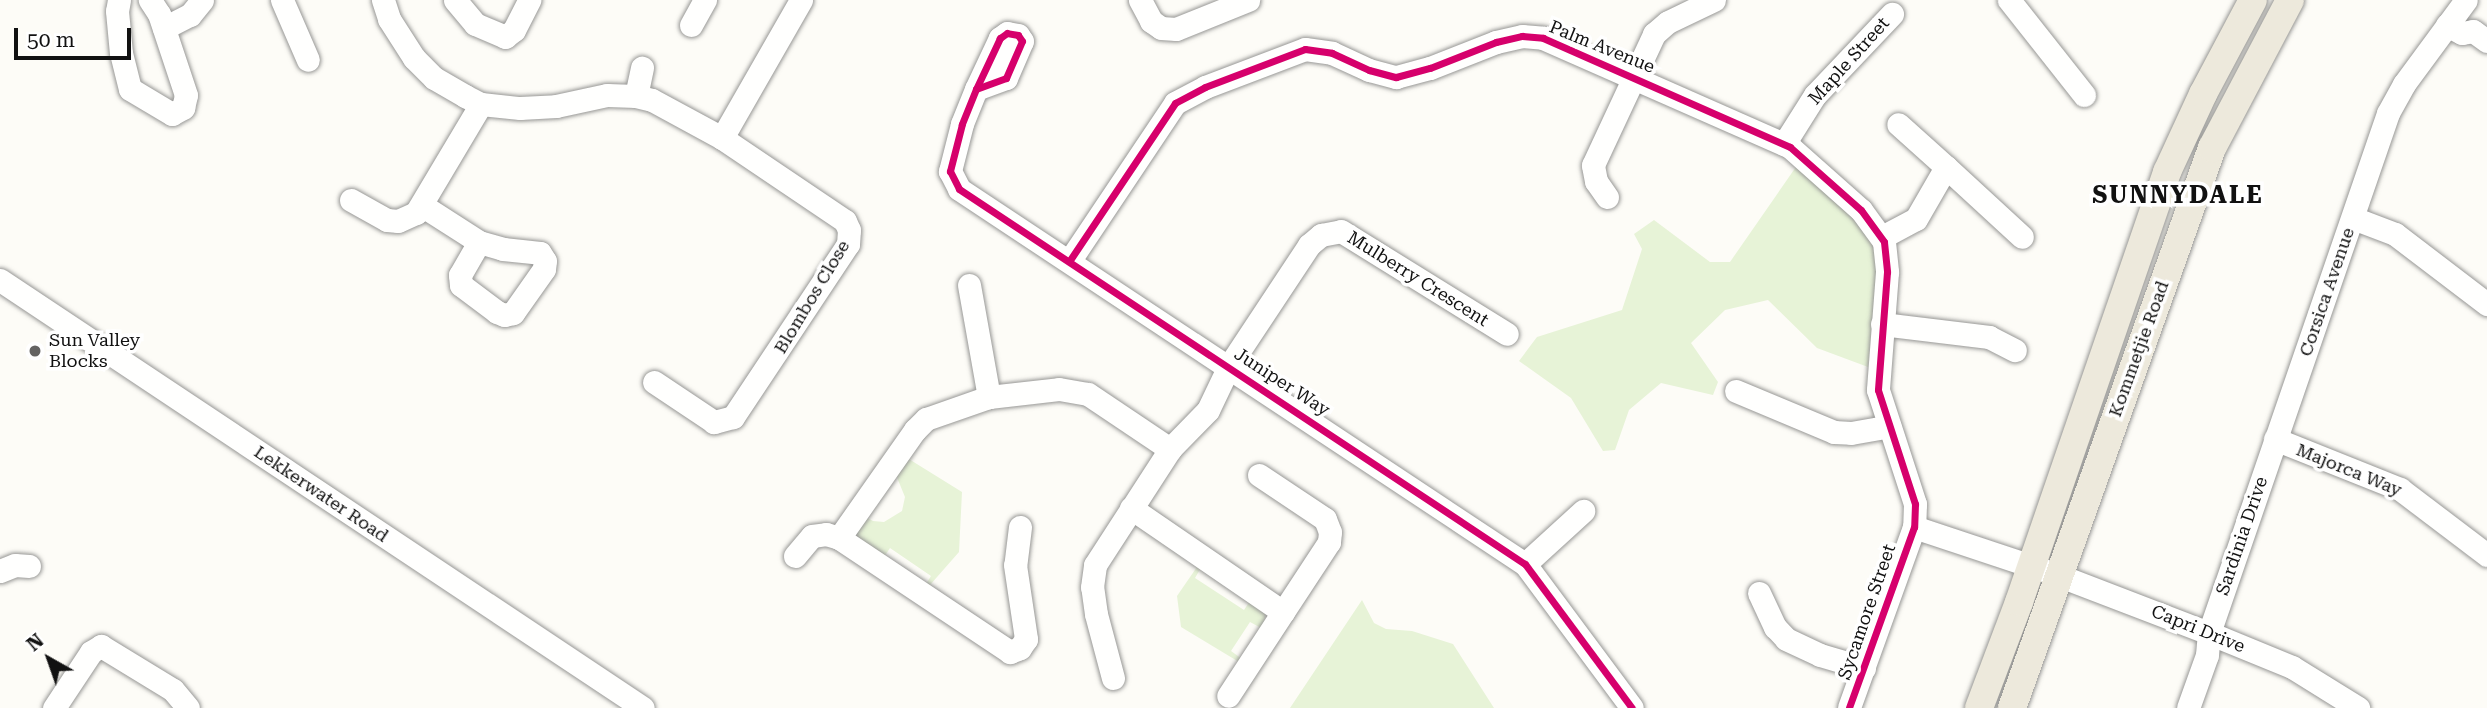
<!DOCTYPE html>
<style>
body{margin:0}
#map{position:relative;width:2487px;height:708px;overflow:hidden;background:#fdfcf7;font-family:"Roboto Serif",serif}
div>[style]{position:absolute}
.green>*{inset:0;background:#e7f3d7}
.roads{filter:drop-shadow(0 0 2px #979795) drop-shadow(0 0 2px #979795)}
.minor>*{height:23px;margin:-11.5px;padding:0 11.5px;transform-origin:11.5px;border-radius:11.5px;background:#fffffe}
.major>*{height:28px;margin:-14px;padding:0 14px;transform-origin:14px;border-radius:14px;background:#ede9dc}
.cycleway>*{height:7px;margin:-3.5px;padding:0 3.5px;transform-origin:3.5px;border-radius:3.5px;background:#d6006c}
.dots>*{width:19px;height:19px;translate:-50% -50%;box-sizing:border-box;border:4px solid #fff;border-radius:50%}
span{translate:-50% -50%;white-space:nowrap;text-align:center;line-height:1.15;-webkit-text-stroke:7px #fff;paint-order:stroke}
.street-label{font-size:18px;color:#111}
.poi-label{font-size:18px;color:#111}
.left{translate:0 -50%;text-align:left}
.district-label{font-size:24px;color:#111;font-weight:700;letter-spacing:2px}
.north{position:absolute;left:14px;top:624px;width:70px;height:70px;-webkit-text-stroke:5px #fff;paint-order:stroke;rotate:320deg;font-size:19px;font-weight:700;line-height:28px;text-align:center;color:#111}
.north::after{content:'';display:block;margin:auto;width:24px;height:32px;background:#111;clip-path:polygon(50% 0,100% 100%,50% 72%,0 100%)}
.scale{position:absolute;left:14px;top:28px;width:117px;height:32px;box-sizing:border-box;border:4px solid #111;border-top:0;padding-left:9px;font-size:21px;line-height:24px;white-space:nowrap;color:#111;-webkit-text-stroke:5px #fff;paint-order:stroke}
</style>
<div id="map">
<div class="green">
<i style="clip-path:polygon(1798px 164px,1867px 228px,1878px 259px,1868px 367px,1817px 348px,1768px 300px,1725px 310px,1691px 343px,1718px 382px,1713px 395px,1661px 383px,1629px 410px,1615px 450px,1603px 451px,1571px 398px,1519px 361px,1537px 337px,1622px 310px,1642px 249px,1634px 234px,1654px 220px,1710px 262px,1730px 262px)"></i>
<i style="clip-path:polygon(904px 456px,962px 492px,959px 552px,930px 585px,924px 587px,931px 576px,890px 548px,882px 560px,852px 533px,864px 516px,873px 521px,884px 522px,902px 511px,905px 497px,896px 475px)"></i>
<i style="clip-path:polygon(1199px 564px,1202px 566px,1195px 578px,1244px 610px,1252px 598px,1266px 611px,1263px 629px,1250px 622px,1231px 651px,1242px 659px,1239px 662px,1181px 627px,1177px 596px)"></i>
<i style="clip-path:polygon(1362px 600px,1374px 623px,1386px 629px,1412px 631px,1453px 644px,1494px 708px,1290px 708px)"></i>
</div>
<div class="roads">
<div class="minor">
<i style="left:119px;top:0;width:11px;rotate:100deg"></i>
<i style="left:117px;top:11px;width:42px;rotate:84.6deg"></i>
<i style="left:121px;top:53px;width:37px;rotate:76deg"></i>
<i style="left:130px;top:89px;width:49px;rotate:30.8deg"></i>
<i style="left:172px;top:114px;width:13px;rotate:-29deg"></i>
<i style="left:183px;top:108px;width:13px;rotate:-77deg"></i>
<i style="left:186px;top:95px;width:85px;rotate:-108.4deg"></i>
<i style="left:159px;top:14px;width:17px;rotate:-123deg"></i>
<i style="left:282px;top:0;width:65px;rotate:66.6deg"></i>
<i style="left:383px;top:0;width:20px;rotate:72deg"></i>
<i style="left:389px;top:19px;width:46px;rotate:57.3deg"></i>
<i style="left:414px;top:58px;width:28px;rotate:45deg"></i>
<i style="left:434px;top:78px;width:36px;rotate:30deg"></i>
<i style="left:465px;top:96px;width:18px;rotate:27deg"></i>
<i style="left:481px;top:104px;width:39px;rotate:6deg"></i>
<i style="left:520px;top:108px;width:36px;rotate:-3deg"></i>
<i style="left:556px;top:106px;width:52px;rotate:-12.2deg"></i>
<i style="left:607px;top:95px;width:29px;rotate:2deg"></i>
<i style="left:636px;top:96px;width:16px;rotate:14deg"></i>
<i style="left:652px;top:100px;width:80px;rotate:28.5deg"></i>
<i style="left:722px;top:138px;width:148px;rotate:34deg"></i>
<i style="left:845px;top:221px;width:10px;rotate:66deg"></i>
<i style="left:849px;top:230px;width:14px;rotate:94deg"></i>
<i style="left:848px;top:244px;width:208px;rotate:123.6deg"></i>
<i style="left:733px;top:417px;width:20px;rotate:165deg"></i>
<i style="left:714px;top:422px;width:72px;rotate:-146.3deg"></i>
<i style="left:455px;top:0;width:31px;rotate:50deg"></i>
<i style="left:475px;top:24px;width:33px;rotate:23deg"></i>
<i style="left:505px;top:37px;width:11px;rotate:-38deg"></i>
<i style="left:514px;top:30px;width:34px;rotate:-63deg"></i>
<i style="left:1140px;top:0;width:24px;rotate:62deg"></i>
<i style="left:1151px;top:21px;width:12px;rotate:35deg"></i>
<i style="left:1161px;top:28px;width:15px;rotate:4deg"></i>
<i style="left:1176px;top:29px;width:78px;rotate:-21.9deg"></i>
<i style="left:2009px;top:0;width:121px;rotate:51.7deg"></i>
<i style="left:691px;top:25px;width:29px;rotate:-61deg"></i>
<i style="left:2447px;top:25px;width:17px;rotate:28deg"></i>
<i style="left:2462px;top:33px;width:11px;rotate:-10deg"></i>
<i style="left:2473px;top:31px;width:17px;rotate:36deg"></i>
<i style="left:164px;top:28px;width:29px;rotate:-27deg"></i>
<i style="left:190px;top:15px;width:19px;rotate:-51deg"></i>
<i style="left:976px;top:89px;width:32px;rotate:-20deg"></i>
<i style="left:1006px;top:78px;width:40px;rotate:-66.6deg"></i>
<i style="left:1022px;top:41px;width:7px;rotate:-124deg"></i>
<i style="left:1018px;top:35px;width:11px;rotate:-170deg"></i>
<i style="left:1007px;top:33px;width:9px;rotate:144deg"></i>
<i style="left:1000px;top:38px;width:56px;rotate:115.2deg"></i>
<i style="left:976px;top:89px;width:38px;rotate:112deg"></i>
<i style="left:962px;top:124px;width:49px;rotate:104.3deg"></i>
<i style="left:950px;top:171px;width:20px;rotate:63deg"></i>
<i style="left:959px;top:189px;width:679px;rotate:33.53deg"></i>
<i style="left:1525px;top:564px;width:179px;rotate:53.4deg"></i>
<i style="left:636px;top:96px;width:29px;rotate:-78deg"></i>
<i style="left:722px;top:138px;width:159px;rotate:-60.2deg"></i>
<i style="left:1784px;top:144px;width:58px;rotate:-57.7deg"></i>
<i style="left:1815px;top:95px;width:112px;rotate:-46.5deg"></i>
<i style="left:1946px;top:167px;width:103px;rotate:42.6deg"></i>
<i style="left:1607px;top:197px;width:19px;rotate:-125deg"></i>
<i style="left:1596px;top:181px;width:16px;rotate:-101deg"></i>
<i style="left:1593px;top:165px;width:145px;rotate:-65deg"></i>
<i style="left:1654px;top:34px;width:18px;rotate:-41deg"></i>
<i style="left:1668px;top:22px;width:51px;rotate:-25.6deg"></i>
<i style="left:351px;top:200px;width:41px;rotate:29.1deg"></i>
<i style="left:387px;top:220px;width:11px;rotate:5deg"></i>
<i style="left:398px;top:221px;width:20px;rotate:-24deg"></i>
<i style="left:416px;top:213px;width:127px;rotate:-59.2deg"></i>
<i style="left:423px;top:206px;width:67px;rotate:32.7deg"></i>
<i style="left:479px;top:242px;width:25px;rotate:16deg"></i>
<i style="left:503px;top:249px;width:37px;rotate:6deg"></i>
<i style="left:540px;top:253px;width:9px;rotate:58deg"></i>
<i style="left:545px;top:261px;width:8px;rotate:97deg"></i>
<i style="left:544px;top:269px;width:54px;rotate:125.2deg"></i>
<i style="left:513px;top:313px;width:9px;rotate:167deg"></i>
<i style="left:504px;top:315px;width:8px;rotate:-157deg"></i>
<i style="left:497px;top:312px;width:45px;rotate:-143.1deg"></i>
<i style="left:461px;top:285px;width:10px;rotate:-96deg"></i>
<i style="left:460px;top:275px;width:38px;rotate:-60deg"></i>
<i style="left:2353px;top:218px;width:45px;rotate:20.9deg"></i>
<i style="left:2395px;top:234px;width:116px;rotate:37.3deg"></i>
<i style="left:1882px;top:237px;width:38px;rotate:-28deg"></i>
<i style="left:1916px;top:219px;width:60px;rotate:-60deg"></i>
<i style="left:1946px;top:167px;width:64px;rotate:-138.1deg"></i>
<i style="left:1070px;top:260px;width:189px;rotate:-56.2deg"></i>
<i style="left:1175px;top:103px;width:34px;rotate:-28deg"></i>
<i style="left:1205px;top:87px;width:107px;rotate:-20.8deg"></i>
<i style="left:1305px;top:49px;width:27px;rotate:8deg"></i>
<i style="left:1332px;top:53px;width:41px;rotate:24.7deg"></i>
<i style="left:1369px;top:70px;width:28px;rotate:15deg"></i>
<i style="left:1396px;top:77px;width:35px;rotate:-15deg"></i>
<i style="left:1430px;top:68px;width:71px;rotate:-21.5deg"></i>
<i style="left:1496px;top:42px;width:27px;rotate:-13deg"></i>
<i style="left:1522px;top:36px;width:21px;rotate:5deg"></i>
<i style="left:1543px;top:38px;width:270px;rotate:23.8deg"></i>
<i style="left:1790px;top:147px;width:95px;rotate:41.6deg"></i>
<i style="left:1861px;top:210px;width:39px;rotate:54deg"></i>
<i style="left:1884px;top:242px;width:30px;rotate:84deg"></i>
<i style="left:1887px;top:272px;width:118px;rotate:94.4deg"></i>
<i style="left:1878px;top:390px;width:120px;rotate:72deg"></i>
<i style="left:1915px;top:504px;width:23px;rotate:92deg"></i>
<i style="left:1914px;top:527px;width:192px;rotate:109.8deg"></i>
<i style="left:0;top:280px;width:772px;rotate:33.65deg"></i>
<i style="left:969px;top:285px;width:114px;rotate:79.9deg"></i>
<i style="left:1882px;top:324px;width:108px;rotate:6.9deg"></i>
<i style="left:1989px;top:337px;width:29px;rotate:27deg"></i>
<i style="left:1736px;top:391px;width:106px;rotate:22.7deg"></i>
<i style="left:1834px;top:432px;width:17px;rotate:3deg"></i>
<i style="left:1851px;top:433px;width:39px;rotate:-10deg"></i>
<i style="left:2275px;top:439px;width:135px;rotate:21.8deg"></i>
<i style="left:2400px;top:489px;width:109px;rotate:37.2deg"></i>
<i style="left:1259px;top:475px;width:79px;rotate:33.7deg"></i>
<i style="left:1325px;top:519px;width:14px;rotate:69deg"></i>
<i style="left:1330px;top:532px;width:10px;rotate:96deg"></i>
<i style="left:1329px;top:542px;width:84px;rotate:123.3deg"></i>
<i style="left:1131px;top:508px;width:184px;rotate:34.4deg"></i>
<i style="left:1283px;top:612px;width:100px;rotate:123.2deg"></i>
<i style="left:1020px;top:527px;width:38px;rotate:97deg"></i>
<i style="left:1015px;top:565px;width:75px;rotate:81.5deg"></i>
<i style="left:1026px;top:639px;width:11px;rotate:124deg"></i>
<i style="left:1020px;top:648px;width:11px;rotate:158deg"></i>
<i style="left:1010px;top:652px;width:206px;rotate:-146.3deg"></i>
<i style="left:839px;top:538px;width:132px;rotate:-54.9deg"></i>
<i style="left:915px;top:430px;width:16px;rotate:-45deg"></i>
<i style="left:926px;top:419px;width:67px;rotate:-19.2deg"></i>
<i style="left:989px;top:397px;width:70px;rotate:-6.5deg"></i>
<i style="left:1059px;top:389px;width:29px;rotate:10deg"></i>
<i style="left:1088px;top:394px;width:99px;rotate:33.9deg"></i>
<i style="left:1914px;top:527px;width:149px;rotate:18.4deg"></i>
<i style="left:2055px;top:574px;width:165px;rotate:21deg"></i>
<i style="left:2209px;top:633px;width:90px;rotate:22.3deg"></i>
<i style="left:2292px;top:667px;width:78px;rotate:31.8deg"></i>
<i style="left:795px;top:556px;width:26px;rotate:-50deg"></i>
<i style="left:812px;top:536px;width:14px;rotate:-8deg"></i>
<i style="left:826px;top:534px;width:14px;rotate:17deg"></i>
<i style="left:1525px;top:564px;width:79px;rotate:-42.4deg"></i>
<i style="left:0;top:571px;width:16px;rotate:-22deg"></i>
<i style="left:15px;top:565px;width:14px;rotate:4deg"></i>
<i style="left:1759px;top:593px;width:38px;rotate:65deg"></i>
<i style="left:1775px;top:627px;width:16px;rotate:47deg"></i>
<i style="left:1786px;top:639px;width:38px;rotate:25deg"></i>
<i style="left:1820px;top:655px;width:46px;rotate:16.5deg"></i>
<i style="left:1113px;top:678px;width:66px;rotate:-104.9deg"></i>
<i style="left:1096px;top:614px;width:27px;rotate:-98deg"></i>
<i style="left:1092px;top:587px;width:22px;rotate:-82deg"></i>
<i style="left:1095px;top:565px;width:138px;rotate:-57.1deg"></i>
<i style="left:1170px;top:449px;width:54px;rotate:-45.7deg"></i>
<i style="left:1208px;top:410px;width:49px;rotate:-64.5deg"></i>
<i style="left:1229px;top:366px;width:145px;rotate:-56.5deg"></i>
<i style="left:1309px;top:245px;width:16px;rotate:-40deg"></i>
<i style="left:1321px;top:235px;width:20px;rotate:-11deg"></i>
<i style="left:1341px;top:231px;width:195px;rotate:31.8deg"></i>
<i style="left:54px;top:708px;width:67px;rotate:-56.5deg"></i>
<i style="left:91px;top:652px;width:12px;rotate:-31deg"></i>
<i style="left:101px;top:646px;width:84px;rotate:31.4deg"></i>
<i style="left:173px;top:690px;width:23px;rotate:50deg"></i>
<i style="left:2188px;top:708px;width:56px;rotate:-70.3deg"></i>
<i style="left:2207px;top:655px;width:22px;rotate:-85deg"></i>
<i style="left:2209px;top:633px;width:550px;rotate:-71deg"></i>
<i style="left:2388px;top:113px;width:33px;rotate:-61deg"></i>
<i style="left:2404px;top:84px;width:104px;rotate:-53.6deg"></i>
</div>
<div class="major">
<i style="left:1979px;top:708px;width:113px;rotate:-69.3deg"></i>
<i style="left:2019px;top:602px;width:455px;rotate:-71deg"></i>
<i style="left:2167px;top:172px;width:86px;rotate:-65.2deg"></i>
<i style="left:2203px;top:94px;width:106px;rotate:-62deg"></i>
<i style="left:2012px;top:708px;width:595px;rotate:-70.35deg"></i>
<i style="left:2212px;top:148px;width:167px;rotate:-62.2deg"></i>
</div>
</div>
<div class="cycleway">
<i style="left:976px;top:89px;width:32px;rotate:-20deg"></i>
<i style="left:1006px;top:78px;width:40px;rotate:-66.6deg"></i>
<i style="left:1022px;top:41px;width:7px;rotate:-124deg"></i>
<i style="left:1018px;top:35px;width:11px;rotate:-170deg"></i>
<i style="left:1007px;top:33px;width:9px;rotate:144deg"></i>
<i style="left:1000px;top:38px;width:56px;rotate:115.2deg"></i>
<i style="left:976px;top:89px;width:38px;rotate:112deg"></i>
<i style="left:962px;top:124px;width:49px;rotate:104.3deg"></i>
<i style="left:950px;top:171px;width:20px;rotate:63deg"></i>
<i style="left:959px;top:189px;width:679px;rotate:33.53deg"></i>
<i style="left:1525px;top:564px;width:179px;rotate:53.4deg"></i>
<i style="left:1070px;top:260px;width:189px;rotate:-56.2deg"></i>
<i style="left:1175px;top:103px;width:34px;rotate:-28deg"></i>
<i style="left:1205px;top:87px;width:107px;rotate:-20.8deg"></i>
<i style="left:1305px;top:49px;width:27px;rotate:8deg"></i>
<i style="left:1332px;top:53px;width:41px;rotate:24.7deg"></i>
<i style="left:1369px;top:70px;width:28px;rotate:15deg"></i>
<i style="left:1396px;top:77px;width:35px;rotate:-15deg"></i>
<i style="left:1430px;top:68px;width:71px;rotate:-21.5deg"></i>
<i style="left:1496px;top:42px;width:27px;rotate:-13deg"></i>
<i style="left:1522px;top:36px;width:21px;rotate:5deg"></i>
<i style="left:1543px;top:38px;width:270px;rotate:23.8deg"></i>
<i style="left:1790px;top:147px;width:95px;rotate:41.6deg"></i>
<i style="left:1861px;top:210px;width:39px;rotate:54deg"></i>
<i style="left:1884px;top:242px;width:30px;rotate:84deg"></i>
<i style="left:1887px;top:272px;width:118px;rotate:94.4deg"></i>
<i style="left:1878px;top:390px;width:120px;rotate:72deg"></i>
<i style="left:1915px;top:504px;width:23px;rotate:92deg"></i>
<i style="left:1914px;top:527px;width:192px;rotate:109.8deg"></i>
</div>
<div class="dots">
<i style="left:35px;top:351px;background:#646362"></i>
</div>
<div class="street-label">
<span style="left:1602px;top:47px;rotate:22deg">Palm Avenue</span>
<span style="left:1849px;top:61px;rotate:-48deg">Maple Street</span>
<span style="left:1418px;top:279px;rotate:32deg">Mulberry Crescent</span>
<span style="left:2327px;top:292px;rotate:-71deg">Corsica Avenue</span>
<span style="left:812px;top:297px;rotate:-59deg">Blombos Close</span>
<span style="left:2139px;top:349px;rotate:-70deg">Kommetjie Road</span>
<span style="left:1282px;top:382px;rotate:33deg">Juniper Way</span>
<span style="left:2349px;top:470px;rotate:22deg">Majorca Way</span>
<span style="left:321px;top:494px;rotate:34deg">Lekkerwater Road</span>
<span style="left:2242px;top:536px;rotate:-71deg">Sardinia Drive</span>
<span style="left:1867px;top:612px;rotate:-71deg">Sycamore Street</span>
<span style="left:2198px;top:629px;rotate:22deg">Capri Drive</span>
</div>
<div class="poi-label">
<span class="left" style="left:49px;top:351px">Sun Valley<br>Blocks</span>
</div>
<div class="district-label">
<span style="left:2178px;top:196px">SUNNYDALE</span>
</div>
<div class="north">N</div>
<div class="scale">50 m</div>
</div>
